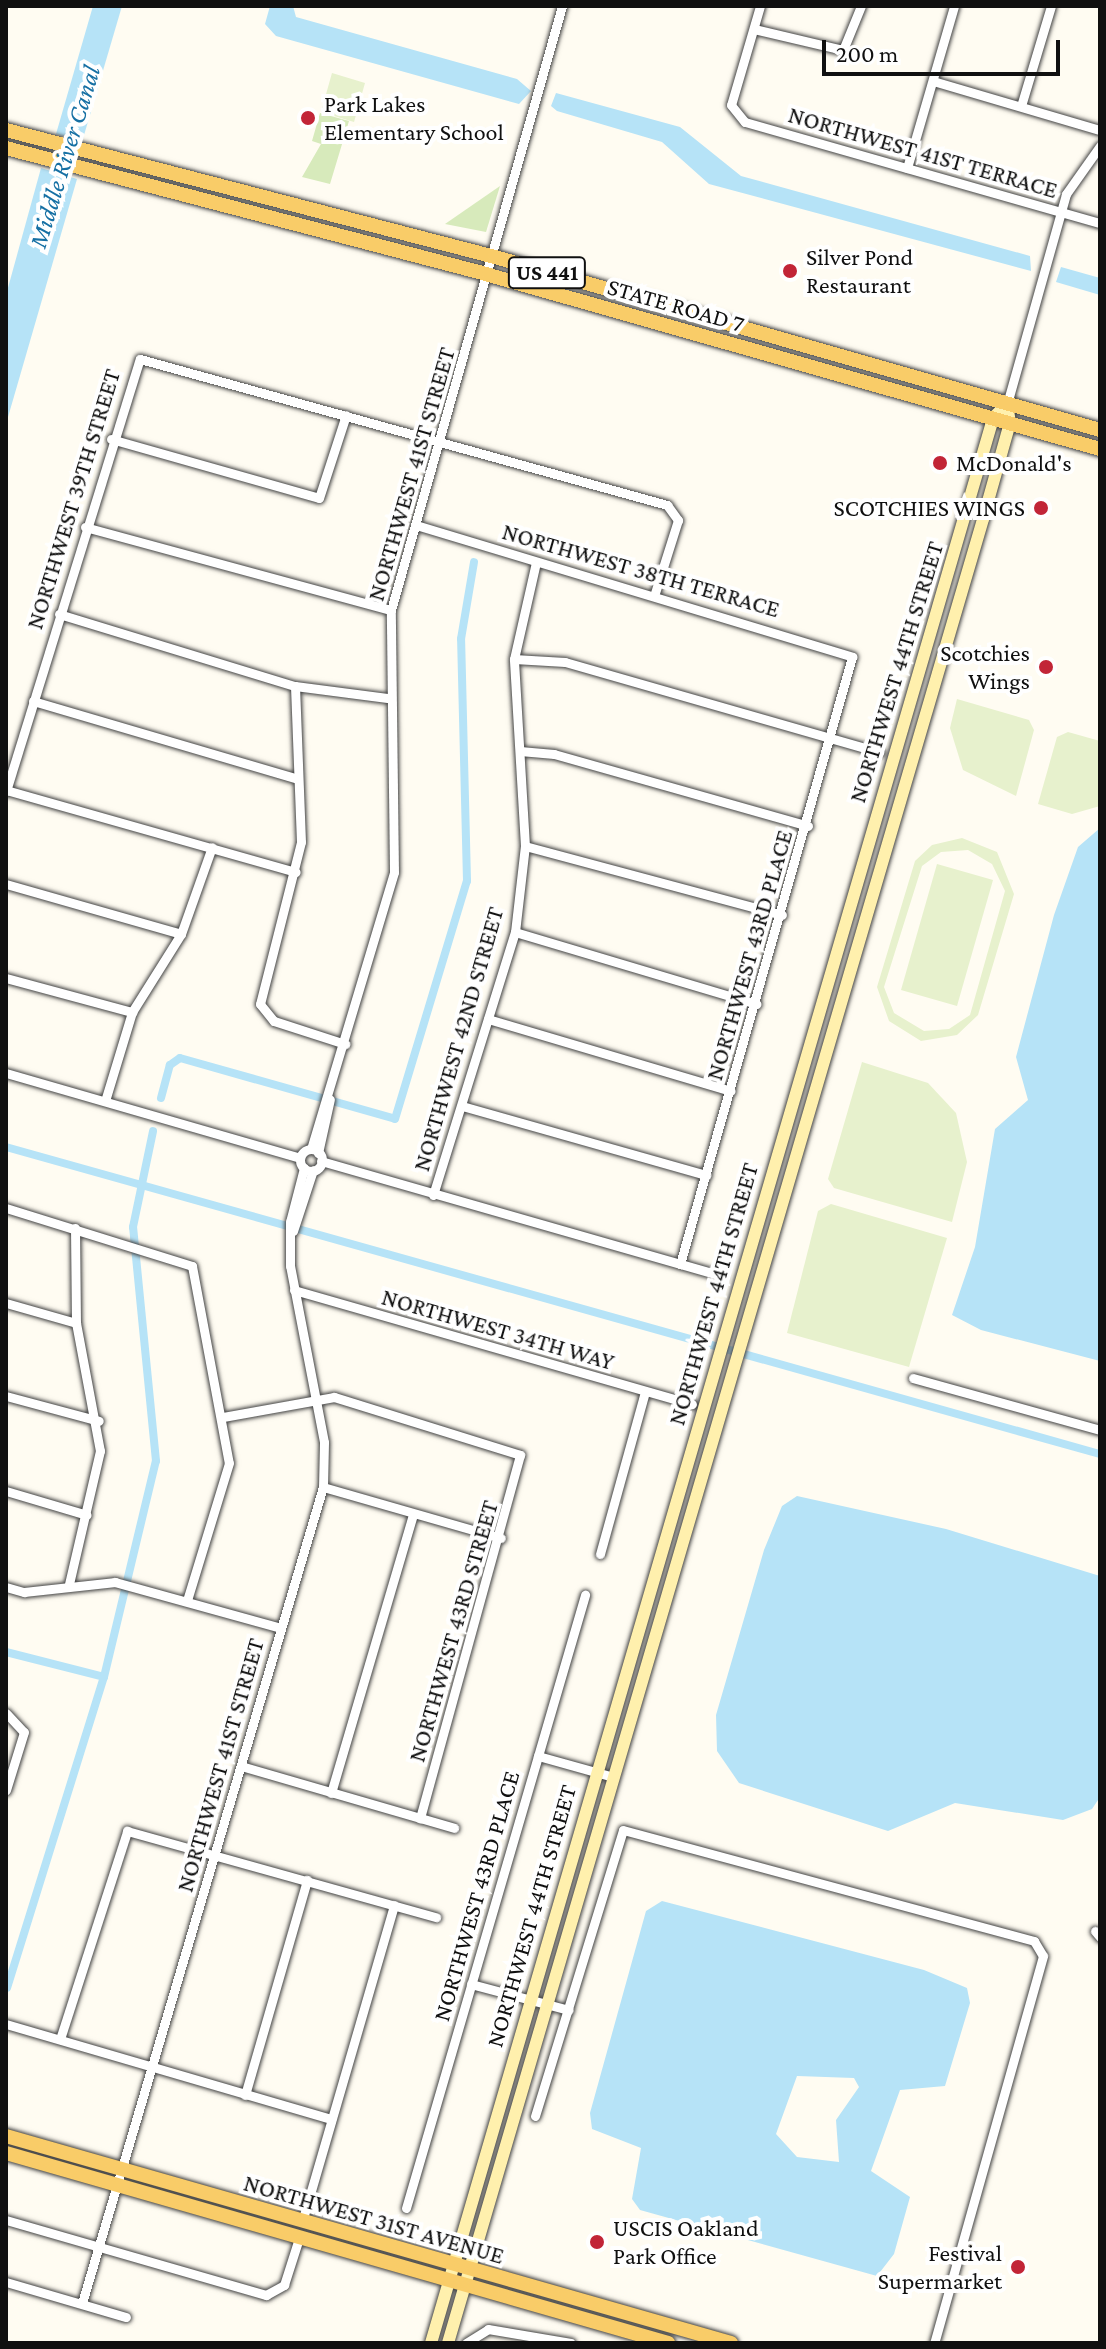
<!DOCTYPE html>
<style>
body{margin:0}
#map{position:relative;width:1106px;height:2349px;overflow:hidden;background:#fffcf2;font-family:"Crimson Pro",serif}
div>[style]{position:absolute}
.green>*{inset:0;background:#d7eabb}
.pitch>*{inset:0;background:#e7f1cd}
.water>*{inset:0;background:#b6e3f7}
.canal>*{height:8px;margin:-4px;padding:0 4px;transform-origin:4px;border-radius:4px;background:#b6e3f7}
.roads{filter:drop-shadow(0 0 2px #434343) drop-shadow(0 0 2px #434343)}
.street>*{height:9px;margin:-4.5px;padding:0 4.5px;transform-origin:4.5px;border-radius:4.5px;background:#fff}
.street>.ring{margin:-4.5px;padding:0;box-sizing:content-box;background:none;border:9px solid #fff;border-radius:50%}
.secondary>*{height:12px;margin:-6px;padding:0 6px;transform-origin:6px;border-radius:6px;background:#fff0ad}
.primary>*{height:14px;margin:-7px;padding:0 7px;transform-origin:7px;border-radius:7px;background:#f9cc68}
.dots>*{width:22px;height:22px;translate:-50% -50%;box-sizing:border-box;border:4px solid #fff;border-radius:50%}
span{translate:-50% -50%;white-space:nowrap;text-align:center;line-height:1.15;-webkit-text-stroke:8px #fff;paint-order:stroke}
.shield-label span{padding:2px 6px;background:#fff;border:2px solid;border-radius:6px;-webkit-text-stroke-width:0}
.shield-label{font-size:22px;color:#101010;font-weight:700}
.poi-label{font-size:24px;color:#101010}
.left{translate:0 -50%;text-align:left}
.right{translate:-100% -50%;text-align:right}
.street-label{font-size:24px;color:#101010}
.water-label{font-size:26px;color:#1670a4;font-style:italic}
.frame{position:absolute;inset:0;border:8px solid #101010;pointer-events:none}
.scale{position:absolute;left:822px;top:40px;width:238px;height:36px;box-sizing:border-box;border:4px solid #101010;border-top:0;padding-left:10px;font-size:24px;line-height:28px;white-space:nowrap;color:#101010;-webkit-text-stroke:6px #fff;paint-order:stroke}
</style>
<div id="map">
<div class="green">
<i style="clip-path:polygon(320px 113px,349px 121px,330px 184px,302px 177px,321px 144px,312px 141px)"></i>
<i style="clip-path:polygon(500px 186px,486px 232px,445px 224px)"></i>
</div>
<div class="pitch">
<i style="clip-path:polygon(332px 73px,365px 83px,354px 122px,321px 112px)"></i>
<i style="clip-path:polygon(957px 699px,1029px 720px,1034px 730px,1016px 796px,963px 770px,950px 728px)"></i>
<i style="clip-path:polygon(1068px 732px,1100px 741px,1100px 806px,1072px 814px,1038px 804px,1057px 737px)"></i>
<i style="clip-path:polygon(evenodd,962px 838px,997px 852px,1014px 894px,978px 1015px,957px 1035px,921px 1041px,889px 1021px,877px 987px,915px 861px,932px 845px,962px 838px,968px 850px,992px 864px,1005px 891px,970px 1015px,949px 1029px,924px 1031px,894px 1013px,884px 987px,922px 866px,941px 852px,968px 850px)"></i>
<i style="clip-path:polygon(937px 864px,993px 880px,957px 1006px,901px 990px)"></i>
<i style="clip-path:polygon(862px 1062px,928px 1083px,956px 1113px,967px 1162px,952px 1222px,834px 1188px,828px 1179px)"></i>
<i style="clip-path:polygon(831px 1204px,947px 1238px,909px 1367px,787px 1333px,818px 1211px)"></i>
</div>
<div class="water">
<i style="clip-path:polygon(93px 6px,122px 6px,82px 142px,56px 134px)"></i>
<i style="clip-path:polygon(270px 6px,293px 6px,296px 17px,517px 79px,531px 91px,519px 104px,276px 36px,265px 24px)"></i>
<i style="clip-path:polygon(556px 93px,680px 127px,741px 176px,1030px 256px,1031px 271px,709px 184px,662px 142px,557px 111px,551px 106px)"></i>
<i style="clip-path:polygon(41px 168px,77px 179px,6px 424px,6px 295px)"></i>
<i style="clip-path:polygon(1061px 267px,1100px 278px,1100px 295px,1056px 282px)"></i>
<i style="clip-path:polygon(1100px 828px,1100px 1361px,981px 1330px,952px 1315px,975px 1247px,995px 1129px,1028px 1100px,1016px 1057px,1054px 915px,1078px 847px)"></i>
<i style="clip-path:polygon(797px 1496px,946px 1529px,1100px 1576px,1100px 1797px,1092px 1809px,1063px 1820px,955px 1803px,888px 1831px,739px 1783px,717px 1751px,716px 1715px,764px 1550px,782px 1506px)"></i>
<i style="clip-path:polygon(evenodd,662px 1901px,924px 1970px,967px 1988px,970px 2003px,945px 2086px,900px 2090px,871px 2171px,910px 2197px,894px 2254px,877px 2276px,640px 2210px,632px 2199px,641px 2148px,592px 2129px,590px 2113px,646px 1911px,662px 1901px,797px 2076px,854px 2078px,859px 2087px,836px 2120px,839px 2162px,797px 2157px,776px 2134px,797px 2076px)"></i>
</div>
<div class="canal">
<i style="left:161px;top:1098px;width:34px;rotate:-75deg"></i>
<i style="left:170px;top:1065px;width:12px;rotate:-35deg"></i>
<i style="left:180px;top:1058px;width:223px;rotate:15.8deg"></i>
<i style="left:395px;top:1119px;width:249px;rotate:-73.2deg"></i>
<i style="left:467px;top:881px;width:242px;rotate:-91.4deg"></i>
<i style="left:461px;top:639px;width:78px;rotate:-80.4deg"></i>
<i style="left:6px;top:1147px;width:1136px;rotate:15.68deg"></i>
<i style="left:6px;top:1652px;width:101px;rotate:14.3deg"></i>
<i style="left:104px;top:1677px;width:222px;rotate:-76.5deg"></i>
<i style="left:156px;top:1461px;width:235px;rotate:-95.6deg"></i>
<i style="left:133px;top:1227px;width:98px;rotate:-78.2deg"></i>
<i style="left:7px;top:1988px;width:326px;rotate:-72.7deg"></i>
</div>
<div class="roads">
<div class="street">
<i style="left:760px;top:6px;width:103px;rotate:106.3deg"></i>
<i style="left:731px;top:105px;width:22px;rotate:51deg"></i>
<i style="left:745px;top:122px;width:369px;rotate:15.9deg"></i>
<i style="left:754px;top:29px;width:91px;rotate:13.3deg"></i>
<i style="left:843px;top:50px;width:48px;rotate:-67.8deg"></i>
<i style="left:933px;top:81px;width:174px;rotate:16.4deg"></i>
<i style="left:1021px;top:106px;width:104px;rotate:-73.3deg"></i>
<i style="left:907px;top:168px;width:169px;rotate:-73.8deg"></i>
<i style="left:1007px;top:404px;width:218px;rotate:-74.3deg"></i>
<i style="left:1066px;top:194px;width:59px;rotate:-54.7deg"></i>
<i style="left:111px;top:439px;width:216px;rotate:15.8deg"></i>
<i style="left:319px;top:498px;width:87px;rotate:-72deg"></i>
<i style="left:416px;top:525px;width:456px;rotate:16.8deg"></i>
<i style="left:852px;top:657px;width:631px;rotate:105.82deg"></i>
<i style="left:85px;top:527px;width:317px;rotate:15.2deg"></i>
<i style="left:59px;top:614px;width:247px;rotate:17deg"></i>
<i style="left:295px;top:686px;width:93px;rotate:7.4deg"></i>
<i style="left:514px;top:659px;width:51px;rotate:3.4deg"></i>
<i style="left:565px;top:662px;width:327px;rotate:16deg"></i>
<i style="left:295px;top:686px;width:156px;rotate:87.8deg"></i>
<i style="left:301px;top:842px;width:167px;rotate:104.2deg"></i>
<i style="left:260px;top:1004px;width:22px;rotate:51deg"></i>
<i style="left:274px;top:1021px;width:75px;rotate:17.9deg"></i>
<i style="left:33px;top:701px;width:276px;rotate:16.4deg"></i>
<i style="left:520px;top:751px;width:34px;rotate:5deg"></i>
<i style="left:554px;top:754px;width:264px;rotate:15.8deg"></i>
<i style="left:6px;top:790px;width:301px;rotate:15.8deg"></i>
<i style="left:6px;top:791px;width:452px;rotate:-72.8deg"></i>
<i style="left:140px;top:359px;width:547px;rotate:15.48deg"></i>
<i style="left:667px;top:505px;width:19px;rotate:54deg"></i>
<i style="left:678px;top:520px;width:77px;rotate:107.5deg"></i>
<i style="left:525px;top:846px;width:266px;rotate:15deg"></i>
<i style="left:6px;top:884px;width:182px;rotate:15.9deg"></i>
<i style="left:515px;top:932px;width:252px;rotate:16.6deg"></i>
<i style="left:6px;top:978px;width:131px;rotate:15.1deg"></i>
<i style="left:488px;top:1019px;width:253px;rotate:16.5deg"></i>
<i style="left:6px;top:1073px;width:306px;rotate:16.1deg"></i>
<i style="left:105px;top:1101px;width:93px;rotate:-73.1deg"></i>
<i style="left:132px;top:1012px;width:92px;rotate:-57.9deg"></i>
<i style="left:181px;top:934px;width:92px;rotate:-70.4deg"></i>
<i style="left:462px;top:1106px;width:254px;rotate:15.8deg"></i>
<i style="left:311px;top:1149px;width:289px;rotate:-73.3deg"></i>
<i style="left:394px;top:872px;width:262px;rotate:-90.7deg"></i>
<i style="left:391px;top:610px;width:628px;rotate:-74.19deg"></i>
<i class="ring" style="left:300px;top:1149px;width:13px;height:13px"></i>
<i style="left:318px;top:1153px;width:55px;rotate:-77.5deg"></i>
<i style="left:321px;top:1161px;width:417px;rotate:16deg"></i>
<i style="left:433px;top:1195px;width:275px;rotate:-72.7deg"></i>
<i style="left:515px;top:932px;width:87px;rotate:-83.4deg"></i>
<i style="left:525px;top:846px;width:187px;rotate:-93.4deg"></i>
<i style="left:514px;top:659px;width:99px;rotate:-77.2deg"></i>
<i style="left:6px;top:1208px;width:195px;rotate:17.3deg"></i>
<i style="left:192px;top:1266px;width:200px;rotate:79.4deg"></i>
<i style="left:229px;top:1463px;width:143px;rotate:107deg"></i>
<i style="left:293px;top:1231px;width:64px;rotate:-71.8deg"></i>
<i style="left:294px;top:1290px;width:414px;rotate:16deg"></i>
<i style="left:6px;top:1303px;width:73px;rotate:15.9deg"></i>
<i style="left:913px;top:1378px;width:194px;rotate:15.5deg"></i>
<i style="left:6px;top:1396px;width:96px;rotate:15deg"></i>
<i style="left:223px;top:1417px;width:113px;rotate:-10.2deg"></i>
<i style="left:334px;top:1397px;width:195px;rotate:17.3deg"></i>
<i style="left:520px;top:1455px;width:377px;rotate:105.4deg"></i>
<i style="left:323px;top:1487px;width:185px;rotate:16deg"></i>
<i style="left:6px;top:1491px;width:84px;rotate:16.5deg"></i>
<i style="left:600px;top:1554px;width:168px;rotate:-74.5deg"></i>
<i style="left:69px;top:1584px;width:137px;rotate:-76.9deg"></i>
<i style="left:100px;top:1451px;width:130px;rotate:-100.6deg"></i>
<i style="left:76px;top:1323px;width:95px;rotate:-90.6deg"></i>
<i style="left:6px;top:1587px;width:19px;rotate:16deg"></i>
<i style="left:24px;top:1592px;width:92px;rotate:-6.3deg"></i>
<i style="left:115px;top:1582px;width:172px;rotate:15.5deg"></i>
<i style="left:6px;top:1713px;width:26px;rotate:47deg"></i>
<i style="left:24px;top:1732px;width:61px;rotate:107.2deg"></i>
<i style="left:538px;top:1756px;width:78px;rotate:15.6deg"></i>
<i style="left:241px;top:1766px;width:222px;rotate:16.2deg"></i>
<i style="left:331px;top:1793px;width:290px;rotate:-73.6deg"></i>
<i style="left:1095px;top:1931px;width:8px;rotate:50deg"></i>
<i style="left:471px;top:1984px;width:101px;rotate:14.9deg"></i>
<i style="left:6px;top:2024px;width:339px;rotate:16.3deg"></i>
<i style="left:60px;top:2039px;width:219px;rotate:-72.1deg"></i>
<i style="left:127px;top:1831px;width:321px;rotate:15.6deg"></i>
<i style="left:245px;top:2095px;width:224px;rotate:-73.9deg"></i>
<i style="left:535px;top:2116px;width:299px;rotate:-72.9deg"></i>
<i style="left:623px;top:1830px;width:426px;rotate:15.1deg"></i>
<i style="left:1034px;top:1941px;width:17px;rotate:59deg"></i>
<i style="left:1043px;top:1956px;width:402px;rotate:105.7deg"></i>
<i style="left:406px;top:2208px;width:639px;rotate:-73.72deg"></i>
<i style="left:6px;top:2220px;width:271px;rotate:16.1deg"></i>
<i style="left:266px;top:2295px;width:21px;rotate:-29deg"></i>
<i style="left:284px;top:2285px;width:49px;rotate:-72.3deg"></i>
<i style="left:302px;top:2222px;width:330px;rotate:-73.8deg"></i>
<i style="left:6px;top:2282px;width:125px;rotate:16.3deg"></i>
<i style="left:82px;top:2303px;width:851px;rotate:-73.55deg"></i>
<i style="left:323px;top:1487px;width:45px;rotate:-88.7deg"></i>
<i style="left:324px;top:1442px;width:179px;rotate:-100.9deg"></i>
<i style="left:290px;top:1266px;width:44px;rotate:-90deg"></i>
<i style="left:290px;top:1222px;width:56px;rotate:-75.5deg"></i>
<i style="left:466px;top:2343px;width:26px;rotate:-32deg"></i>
<i style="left:488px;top:2329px;width:84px;rotate:9.6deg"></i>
</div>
<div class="secondary">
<i style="left:431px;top:2343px;width:2005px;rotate:-73.72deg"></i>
<i style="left:993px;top:418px;width:20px;rotate:-45deg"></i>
<i style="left:448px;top:2343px;width:1901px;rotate:-73.65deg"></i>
<i style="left:983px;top:519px;width:100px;rotate:-74.3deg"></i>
<i style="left:1010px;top:423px;width:19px;rotate:-99deg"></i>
</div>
<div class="primary">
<i style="left:6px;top:130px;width:505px;rotate:14.56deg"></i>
<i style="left:495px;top:257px;width:629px;rotate:15.96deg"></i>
<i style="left:6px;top:148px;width:499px;rotate:14.7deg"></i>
<i style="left:489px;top:275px;width:635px;rotate:15.9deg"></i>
<i style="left:6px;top:2136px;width:754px;rotate:15.93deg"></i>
<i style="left:6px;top:2153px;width:689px;rotate:16.01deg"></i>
</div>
</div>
<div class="dots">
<i style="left:308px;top:118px;background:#c22537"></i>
<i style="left:790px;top:271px;background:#c22537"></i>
<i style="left:940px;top:463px;background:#c22537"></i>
<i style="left:1041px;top:508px;background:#c22537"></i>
<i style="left:1046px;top:667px;background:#c22537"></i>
<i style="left:597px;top:2242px;background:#c22537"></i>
<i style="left:1018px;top:2267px;background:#c22537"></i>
</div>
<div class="shield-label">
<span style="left:547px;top:273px">US 441</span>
</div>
<div class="poi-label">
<span class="left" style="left:324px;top:118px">Park Lakes<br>Elementary School</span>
<span class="left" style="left:806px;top:271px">Silver Pond<br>Restaurant</span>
<span class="left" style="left:956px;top:463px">McDonald's</span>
<span class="right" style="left:1025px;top:508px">SCOTCHIES WINGS</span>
<span class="right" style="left:1030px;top:667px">Scotchies<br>Wings</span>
<span class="left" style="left:613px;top:2242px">USCIS Oakland<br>Park Office</span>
<span class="right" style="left:1002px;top:2267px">Festival<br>Supermarket</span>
</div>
<div class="street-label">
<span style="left:923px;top:152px;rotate:16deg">NORTHWEST 41ST TERRACE</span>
<span style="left:676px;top:305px;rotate:16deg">STATE ROAD 7</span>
<span style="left:411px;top:474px;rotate:-74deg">NORTHWEST 41ST STREET</span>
<span style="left:73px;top:499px;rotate:-73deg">NORTHWEST 39TH STREET</span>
<span style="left:641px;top:570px;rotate:16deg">NORTHWEST 38TH TERRACE</span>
<span style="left:896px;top:672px;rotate:-73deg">NORTHWEST 44TH STREET</span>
<span style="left:749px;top:955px;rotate:-74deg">NORTHWEST 43RD PLACE</span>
<span style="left:458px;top:1039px;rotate:-74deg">NORTHWEST 42ND STREET</span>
<span style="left:713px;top:1294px;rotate:-74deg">NORTHWEST 44TH STREET</span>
<span style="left:498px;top:1329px;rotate:16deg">NORTHWEST 34TH WAY</span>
<span style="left:453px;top:1631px;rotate:-74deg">NORTHWEST 43RD STREET</span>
<span style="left:220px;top:1765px;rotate:-74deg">NORTHWEST 41ST STREET</span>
<span style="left:476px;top:1896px;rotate:-74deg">NORTHWEST 43RD PLACE</span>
<span style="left:531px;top:1916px;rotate:-74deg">NORTHWEST 44TH STREET</span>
<span style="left:374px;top:2219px;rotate:16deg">NORTHWEST 31ST AVENUE</span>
</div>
<div class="water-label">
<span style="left:65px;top:157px;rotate:-73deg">Middle River Canal</span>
</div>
<div class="frame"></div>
<div class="scale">200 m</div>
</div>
